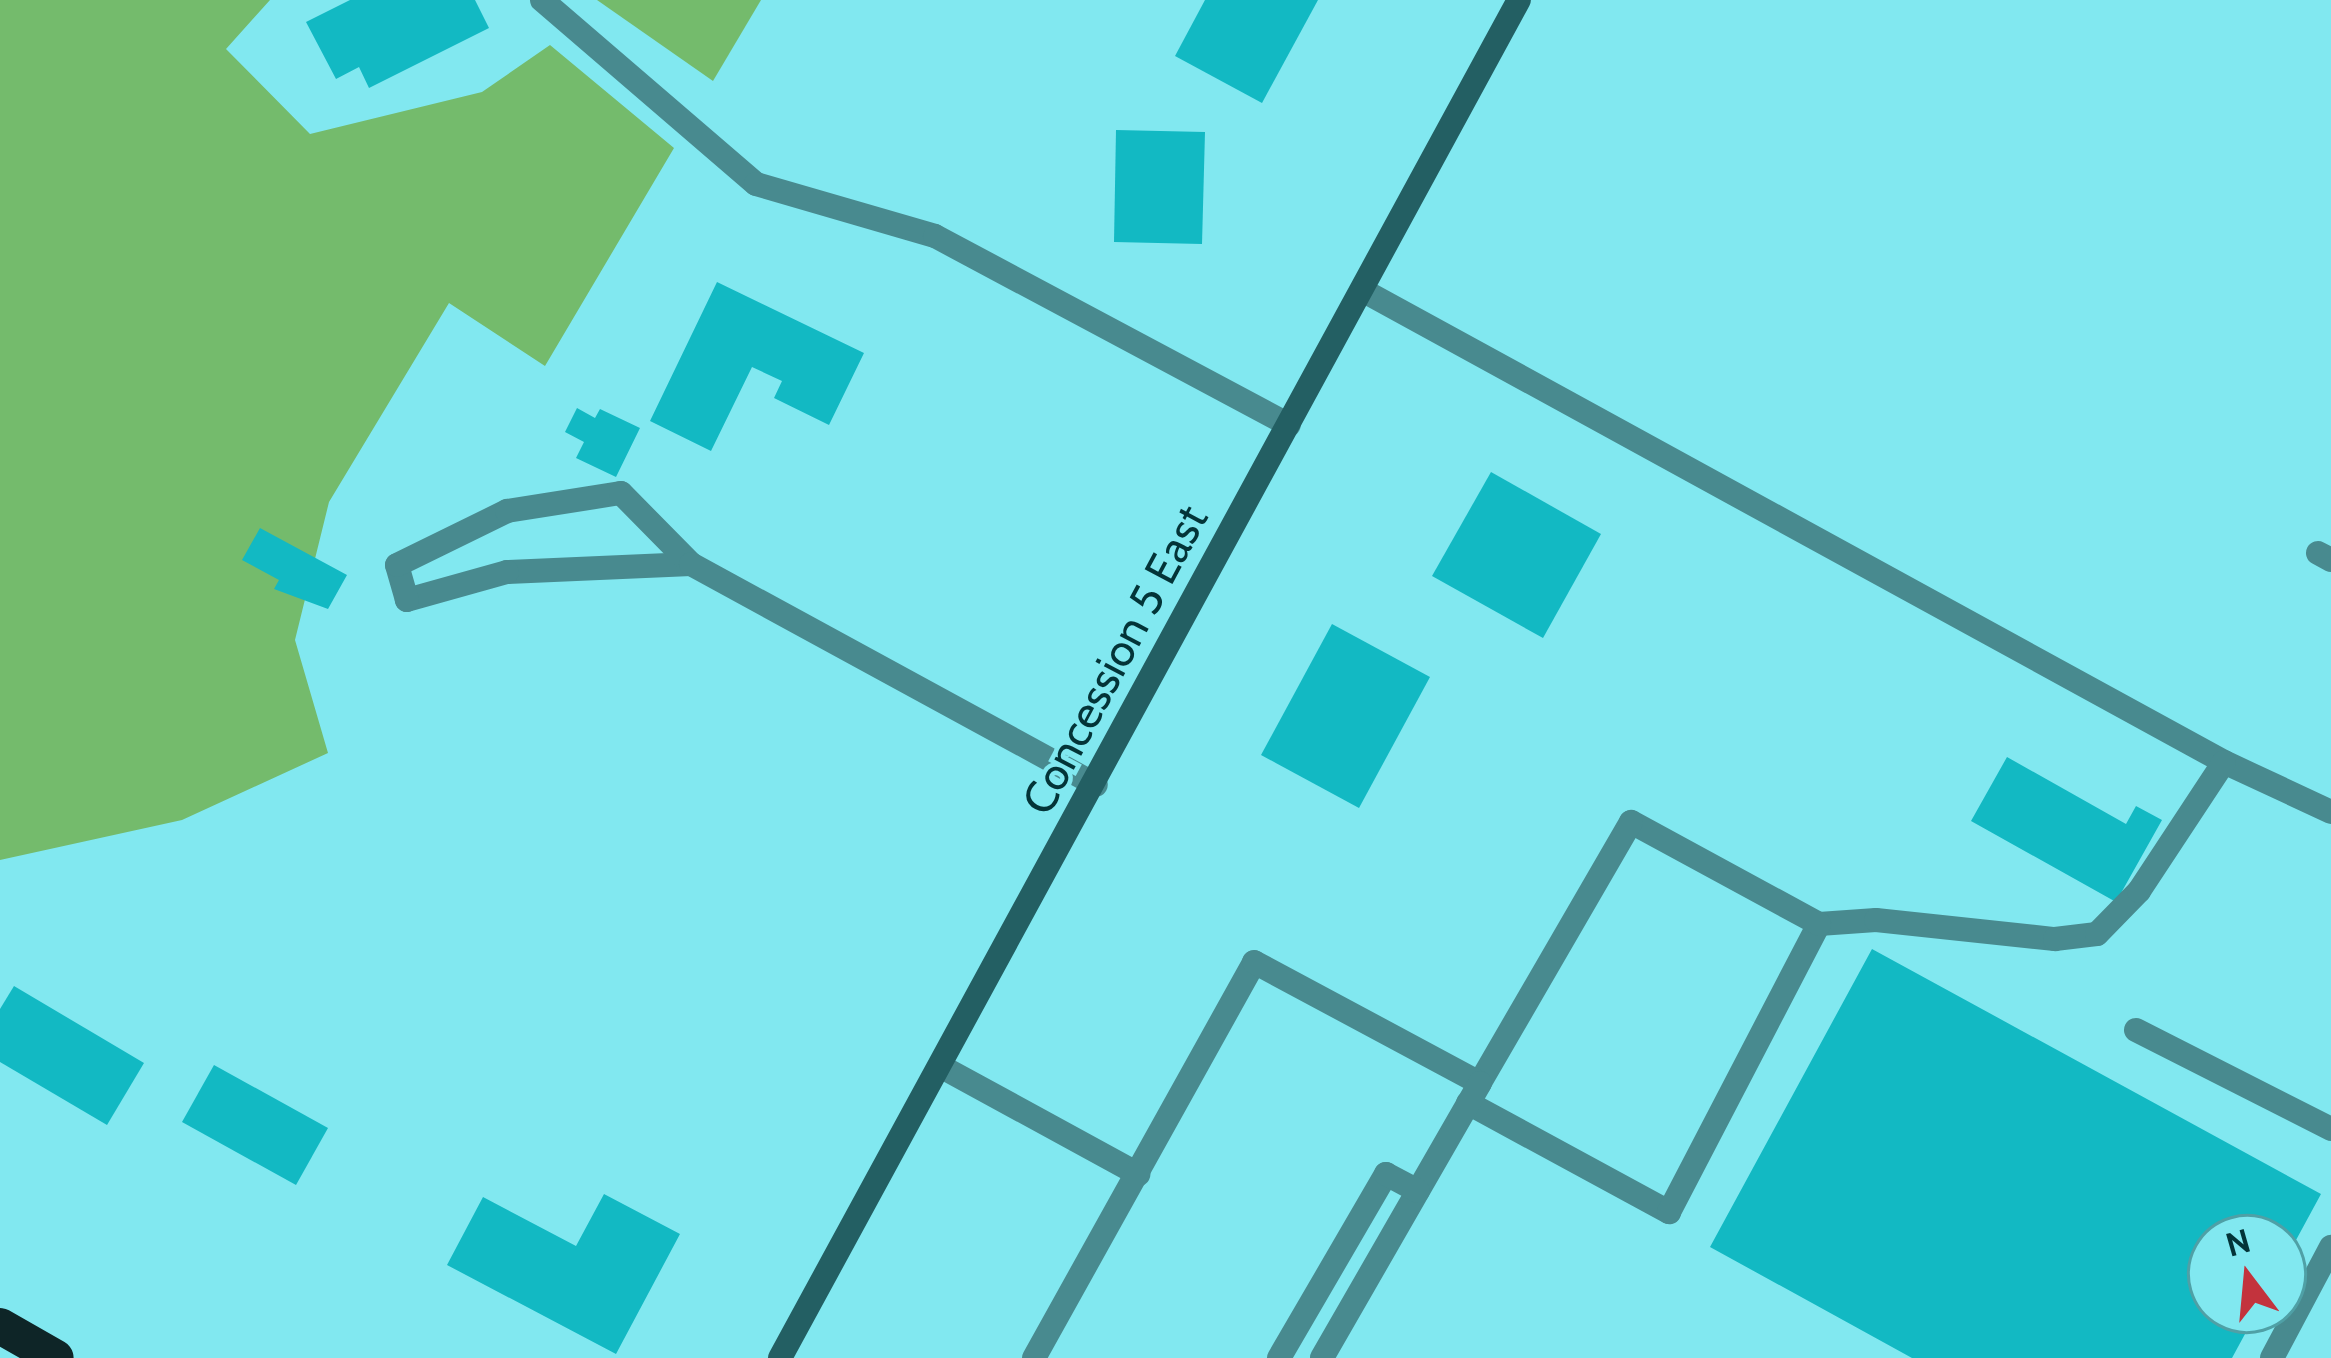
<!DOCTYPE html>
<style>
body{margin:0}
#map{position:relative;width:2331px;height:1358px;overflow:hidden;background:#81e8f0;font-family:Cabin,sans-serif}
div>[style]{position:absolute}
.green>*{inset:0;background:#74bb6c}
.building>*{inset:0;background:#12b9c3}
.lane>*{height:24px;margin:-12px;padding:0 12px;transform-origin:12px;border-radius:12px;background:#488a8f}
.secondary>*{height:24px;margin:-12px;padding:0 12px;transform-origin:12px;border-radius:12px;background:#235f63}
.highway>*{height:36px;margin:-18px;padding:0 18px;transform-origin:18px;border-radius:18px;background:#0e2527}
span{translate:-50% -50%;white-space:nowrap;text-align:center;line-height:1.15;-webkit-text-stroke:9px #81e8f0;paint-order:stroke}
.street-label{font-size:45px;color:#033438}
.north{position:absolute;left:2187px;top:1214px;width:120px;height:120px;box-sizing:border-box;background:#81e8f0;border:3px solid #4fa0a6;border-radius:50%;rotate:344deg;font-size:33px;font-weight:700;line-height:48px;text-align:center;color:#033438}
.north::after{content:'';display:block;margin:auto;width:42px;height:54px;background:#c3333d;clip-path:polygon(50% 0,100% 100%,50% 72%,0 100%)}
</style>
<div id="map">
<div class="green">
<i style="clip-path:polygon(0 0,270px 0,226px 49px,310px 134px,482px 92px,550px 45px,674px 148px,545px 366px,449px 303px,329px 502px,295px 640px,328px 753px,182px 820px,0 860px)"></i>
<i style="clip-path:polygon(597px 0,761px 0,713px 81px)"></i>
</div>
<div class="building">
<i style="clip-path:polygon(350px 0,475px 0,489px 28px,369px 88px,359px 67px,336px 79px,306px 22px)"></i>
<i style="clip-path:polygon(1205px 0,1318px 0,1262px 103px,1175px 56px)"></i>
<i style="clip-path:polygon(1116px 130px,1205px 132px,1202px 244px,1114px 242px)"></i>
<i style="clip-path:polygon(717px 282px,864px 353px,829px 425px,774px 398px,782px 381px,752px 367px,711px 451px,650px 421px)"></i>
<i style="clip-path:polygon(577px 408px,595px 418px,600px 409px,640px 428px,616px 477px,576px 458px,584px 442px,565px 432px)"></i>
<i style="clip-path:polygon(1491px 472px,1601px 534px,1543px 638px,1432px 576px)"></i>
<i style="clip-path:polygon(260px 528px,347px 575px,328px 609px,274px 589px,279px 580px,242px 560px)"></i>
<i style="clip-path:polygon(1332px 624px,1430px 677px,1359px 808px,1261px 755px)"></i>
<i style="clip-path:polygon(2007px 757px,2126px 824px,2136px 806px,2162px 820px,2116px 902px,1971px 821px)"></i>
<i style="clip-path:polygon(1872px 949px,2321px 1194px,2283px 1264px,2283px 1238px,2211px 1238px,2211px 1310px,2258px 1310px,2232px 1358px,1912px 1358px,1710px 1247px)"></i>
<i style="clip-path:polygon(14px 986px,144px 1063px,107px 1125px,0 1062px,0 1009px)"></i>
<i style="clip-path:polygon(214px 1065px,328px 1128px,296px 1185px,182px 1122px)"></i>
<i style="clip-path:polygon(604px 1194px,680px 1234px,616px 1354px,447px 1265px,483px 1197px,576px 1246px)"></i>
</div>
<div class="lane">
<i style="left:542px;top:0;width:282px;rotate:40.7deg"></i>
<i style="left:756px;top:184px;width:186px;rotate:16.2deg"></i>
<i style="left:935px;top:236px;width:401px;rotate:28.1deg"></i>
<i style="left:1362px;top:290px;width:983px;rotate:28.7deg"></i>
<i style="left:2224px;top:762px;width:118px;rotate:25deg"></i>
<i style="left:2318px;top:553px;width:15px;rotate:28deg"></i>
<i style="left:691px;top:564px;width:184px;rotate:177.5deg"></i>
<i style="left:507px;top:572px;width:104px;rotate:164.4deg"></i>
<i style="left:407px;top:600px;width:36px;rotate:-106deg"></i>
<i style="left:397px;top:565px;width:123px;rotate:-26.1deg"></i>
<i style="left:507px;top:511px;width:115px;rotate:-9deg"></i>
<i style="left:621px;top:493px;width:100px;rotate:45.4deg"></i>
<i style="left:691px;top:564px;width:461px;rotate:28.6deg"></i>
<i style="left:1819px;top:924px;width:57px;rotate:-4deg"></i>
<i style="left:1876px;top:920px;width:180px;rotate:6.1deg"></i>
<i style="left:2055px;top:939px;width:42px;rotate:-6.8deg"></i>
<i style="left:2097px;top:934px;width:60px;rotate:-45.7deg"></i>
<i style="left:2139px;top:891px;width:154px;rotate:-56.6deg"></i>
<i style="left:2136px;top:1030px;width:219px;rotate:26.9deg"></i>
<i style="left:940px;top:1066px;width:226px;rotate:28.6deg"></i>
<i style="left:1468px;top:1103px;width:229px;rotate:28.5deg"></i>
<i style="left:1669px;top:1212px;width:325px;rotate:-62.5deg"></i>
<i style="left:1819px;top:924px;width:214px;rotate:-151.5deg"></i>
<i style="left:1631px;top:822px;width:302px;rotate:120.1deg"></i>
<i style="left:1034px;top:1358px;width:453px;rotate:-60.9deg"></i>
<i style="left:1254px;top:962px;width:256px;rotate:28.2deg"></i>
<i style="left:1480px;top:1083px;width:317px;rotate:119.9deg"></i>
<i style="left:1279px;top:1358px;width:213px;rotate:-59.8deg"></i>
<i style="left:1386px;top:1174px;width:36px;rotate:28deg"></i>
<i style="left:2272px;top:1358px;width:126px;rotate:-62deg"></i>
</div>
<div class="secondary">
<i style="left:780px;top:1358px;width:1546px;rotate:-61.45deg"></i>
</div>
<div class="highway">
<i style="left:0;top:1326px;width:64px;rotate:29.7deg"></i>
</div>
<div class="street-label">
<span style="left:1115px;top:660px;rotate:-62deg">Concession 5 East</span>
</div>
<div class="north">N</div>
</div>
